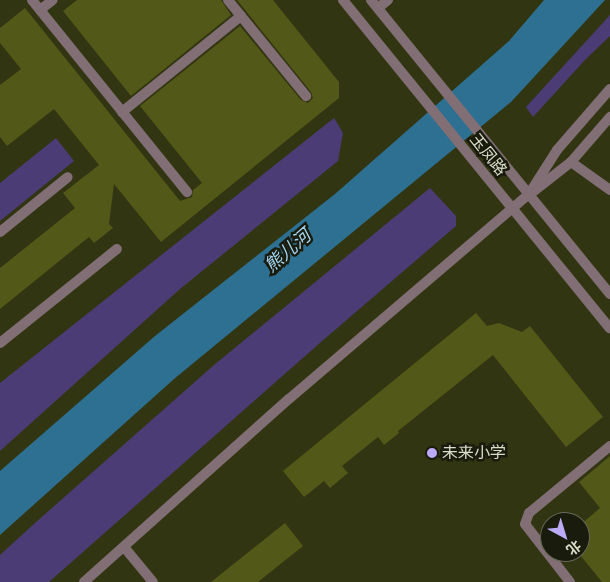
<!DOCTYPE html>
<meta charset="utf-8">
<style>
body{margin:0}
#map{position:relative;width:610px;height:582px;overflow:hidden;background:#313511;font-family:Helvetica,"Noto Sans SC",sans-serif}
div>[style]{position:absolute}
.green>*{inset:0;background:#4c3c76}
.water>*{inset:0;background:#2e7092}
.building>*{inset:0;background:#525818}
.service>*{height:10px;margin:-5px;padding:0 5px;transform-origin:5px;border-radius:5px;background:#816f75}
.minor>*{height:10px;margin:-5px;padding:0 5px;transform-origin:5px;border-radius:5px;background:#816f75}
.tertiary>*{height:10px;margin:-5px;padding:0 5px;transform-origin:5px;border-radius:5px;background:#816f75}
.dots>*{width:14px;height:14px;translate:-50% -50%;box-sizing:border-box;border:2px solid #191b0c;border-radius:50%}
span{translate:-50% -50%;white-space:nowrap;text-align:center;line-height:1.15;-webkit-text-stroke:5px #191b0c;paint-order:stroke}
.street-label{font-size:16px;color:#daddc9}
.poi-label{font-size:16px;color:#daddc9}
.left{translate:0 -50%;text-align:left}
.water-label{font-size:18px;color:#a3d7f6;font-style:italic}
.north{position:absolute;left:540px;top:512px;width:50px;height:50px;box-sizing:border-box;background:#191b0c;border:1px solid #666958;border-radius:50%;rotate:141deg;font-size:14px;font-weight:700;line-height:20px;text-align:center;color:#daddc9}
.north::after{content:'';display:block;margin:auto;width:18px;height:22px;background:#bcaaf6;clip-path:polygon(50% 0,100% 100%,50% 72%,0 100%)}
</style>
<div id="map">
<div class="green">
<i style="clip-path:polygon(610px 15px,610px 36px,585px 60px,533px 117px,526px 107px)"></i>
<i style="clip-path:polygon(334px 118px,343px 133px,338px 161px,180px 289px,0 451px,0 383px)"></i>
<i style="clip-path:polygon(56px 138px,74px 161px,0 221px,0 183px)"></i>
<i style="clip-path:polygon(430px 188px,456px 216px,456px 226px,321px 342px,49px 582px,0 582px,0 555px,35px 523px,214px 365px)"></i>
</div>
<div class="water">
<i style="clip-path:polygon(544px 0,605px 0,511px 102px,174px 379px,0 535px,0 471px,155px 336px,335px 194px,509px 41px)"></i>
</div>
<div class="building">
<i style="clip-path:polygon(77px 0,221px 0,231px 15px,131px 96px,63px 11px)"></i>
<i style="clip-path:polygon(237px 0,273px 0,339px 82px,339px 98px,161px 242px,114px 184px,109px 224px,113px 228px,94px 243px,89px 237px,0 309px,0 268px,75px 208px,63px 193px,99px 165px,54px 109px,7px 146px,0 137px,0 85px,21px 69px,0 43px,0 28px,25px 8px,180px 201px,192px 197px,193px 190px,202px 183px,140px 106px,240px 26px,301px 100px,308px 103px,313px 98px,311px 92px)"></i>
<i style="clip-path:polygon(476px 313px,487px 326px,499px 323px,522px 332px,530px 326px,603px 417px,566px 447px,493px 355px,398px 431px,399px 433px,384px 445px,378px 437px,342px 466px,348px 473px,330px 488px,324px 481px,304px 497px,283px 471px)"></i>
<i style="clip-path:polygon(610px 456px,610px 582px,602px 582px,580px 555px,580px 525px,600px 508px,579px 482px)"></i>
<i style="clip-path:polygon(285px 523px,303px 546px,258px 582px,211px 582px)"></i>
</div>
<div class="service">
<i style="left:32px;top:0;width:247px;rotate:51.1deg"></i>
<i style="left:228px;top:0;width:124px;rotate:50.9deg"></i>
<i style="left:378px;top:8px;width:13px;rotate:-39deg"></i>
<i style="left:40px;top:10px;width:16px;rotate:-38deg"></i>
<i style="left:122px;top:112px;width:153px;rotate:-38.9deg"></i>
<i style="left:571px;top:162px;width:48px;rotate:35.7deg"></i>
<i style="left:0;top:232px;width:87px;rotate:-39deg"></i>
<i style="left:0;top:343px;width:150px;rotate:-38.8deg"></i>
<i style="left:124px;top:547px;width:45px;rotate:50.4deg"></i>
<i style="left:570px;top:582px;width:73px;rotate:-127.8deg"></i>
<i style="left:525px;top:524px;width:12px;rotate:-70deg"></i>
<i style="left:529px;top:513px;width:105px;rotate:-39.6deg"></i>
</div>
<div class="minor">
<i style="left:84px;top:582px;width:275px;rotate:-41.8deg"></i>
<i style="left:289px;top:399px;width:316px;rotate:-40.5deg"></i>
</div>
<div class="tertiary">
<i style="left:343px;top:0;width:423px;rotate:50.9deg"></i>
<i style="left:371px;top:0;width:379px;rotate:50.9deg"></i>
<i style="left:534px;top:191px;width:47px;rotate:-38.1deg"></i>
<i style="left:571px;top:162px;width:60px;rotate:-49.1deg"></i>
<i style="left:529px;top:194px;width:52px;rotate:-57.5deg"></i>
<i style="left:557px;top:150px;width:81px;rotate:-49deg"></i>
</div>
<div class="dots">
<i style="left:432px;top:453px;background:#bcaaf6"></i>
</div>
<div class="street-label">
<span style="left:488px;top:155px;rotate:51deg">玉凤路</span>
</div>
<div class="poi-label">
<span class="left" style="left:442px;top:453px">未来小学</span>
</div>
<div class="water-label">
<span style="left:288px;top:251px;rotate:-41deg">熊儿河</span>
</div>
<div class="north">北</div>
</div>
